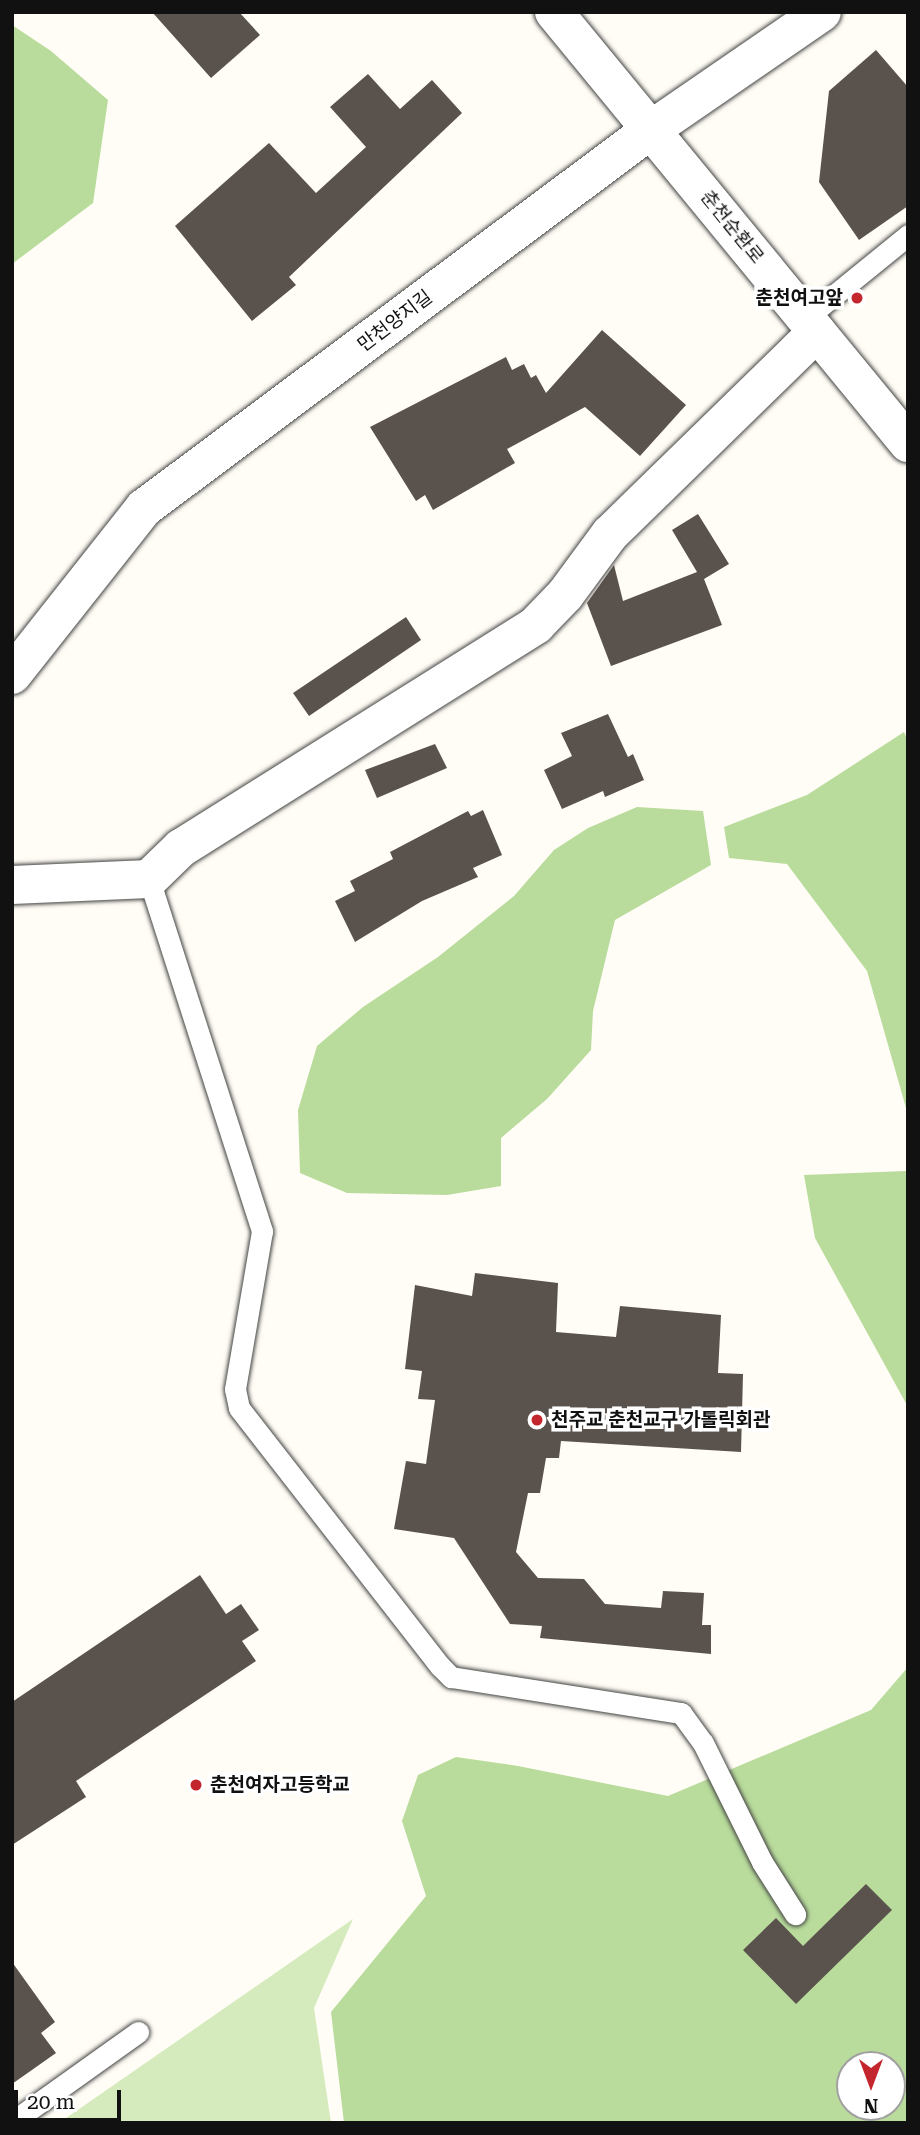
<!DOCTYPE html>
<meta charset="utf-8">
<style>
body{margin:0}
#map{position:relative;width:920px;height:2135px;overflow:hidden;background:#fffdf5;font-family:"Roboto Serif","Noto Sans KR",serif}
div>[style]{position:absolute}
.green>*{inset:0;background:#d5ebbd}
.forest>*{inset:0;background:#b9dc9c}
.building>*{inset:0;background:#5a524d}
.roads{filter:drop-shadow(0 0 2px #444) drop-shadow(0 0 2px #444)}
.service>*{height:21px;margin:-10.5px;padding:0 10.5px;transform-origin:10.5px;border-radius:10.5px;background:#fff}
.minor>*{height:38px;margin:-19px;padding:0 19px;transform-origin:19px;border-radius:19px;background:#fff}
.tertiary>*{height:38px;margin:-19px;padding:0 19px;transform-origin:19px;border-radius:19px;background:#fff}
.dots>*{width:19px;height:19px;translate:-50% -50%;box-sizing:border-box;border:4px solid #fff;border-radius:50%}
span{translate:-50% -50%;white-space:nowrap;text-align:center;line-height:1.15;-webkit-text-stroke:7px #fff;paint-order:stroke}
.street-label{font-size:19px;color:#111}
.poi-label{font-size:19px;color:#111;font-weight:700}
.right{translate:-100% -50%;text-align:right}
.left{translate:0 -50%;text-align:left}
.frame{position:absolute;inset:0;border:14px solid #111;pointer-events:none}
.north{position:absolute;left:836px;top:2051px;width:70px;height:70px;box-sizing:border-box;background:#fff;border:2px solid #a0a0a0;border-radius:50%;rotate:180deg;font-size:19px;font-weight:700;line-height:28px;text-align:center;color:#111}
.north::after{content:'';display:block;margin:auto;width:24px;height:32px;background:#c4262e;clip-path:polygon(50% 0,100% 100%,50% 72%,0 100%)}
.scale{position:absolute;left:14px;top:2090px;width:107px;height:32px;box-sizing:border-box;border:4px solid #111;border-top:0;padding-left:9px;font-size:21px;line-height:24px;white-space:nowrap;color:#111;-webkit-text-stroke:5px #fff;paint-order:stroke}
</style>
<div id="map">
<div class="green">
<i style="clip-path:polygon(353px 1919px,314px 2008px,331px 2123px,59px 2123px)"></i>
</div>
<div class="forest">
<i style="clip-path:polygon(12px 25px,51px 51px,108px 100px,93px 203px,12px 264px)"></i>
<i style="clip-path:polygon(904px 732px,908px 741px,908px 1115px,867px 971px,787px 864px,729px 858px,724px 827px,807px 795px)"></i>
<i style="clip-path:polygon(637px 807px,703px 811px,711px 865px,615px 920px,593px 1011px,591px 1050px,547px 1099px,501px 1138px,501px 1186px,447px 1195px,347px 1193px,300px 1173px,298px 1110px,317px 1046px,363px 1007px,438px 957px,514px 896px,554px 850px,588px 828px)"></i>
<i style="clip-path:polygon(908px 1163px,908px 1407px,815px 1238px,804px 1175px,906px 1171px)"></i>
<i style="clip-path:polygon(evenodd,908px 1667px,908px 2123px,344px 2123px,331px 2012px,426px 1896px,402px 1821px,418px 1775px,456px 1757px,518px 1766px,668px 1796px,871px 1710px,908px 1667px,850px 2065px,892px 2065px,892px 2107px,850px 2107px,850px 2065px)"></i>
</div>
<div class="building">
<i style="clip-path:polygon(152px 12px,239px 12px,260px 35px,211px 78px)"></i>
<i style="clip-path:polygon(876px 50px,908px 87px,908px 206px,859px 240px,819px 182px,829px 91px)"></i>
<i style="clip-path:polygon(368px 74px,400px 109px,432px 80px,462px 113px,289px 277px,296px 285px,252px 321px,175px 226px,269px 143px,316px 193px,366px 147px,330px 107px)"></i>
<i style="clip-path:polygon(602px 330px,686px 405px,640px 456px,585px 407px,507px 449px,515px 463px,433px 510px,425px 495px,416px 501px,370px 427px,506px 357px,512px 370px,524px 364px,531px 378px,536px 375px,546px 393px)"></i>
<i style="clip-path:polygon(698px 514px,729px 564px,704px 579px,722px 625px,611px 666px,587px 603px,614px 565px,623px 601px,697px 572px,672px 530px)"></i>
<i style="clip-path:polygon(406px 617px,421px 640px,309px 716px,293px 693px)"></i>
<i style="clip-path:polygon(608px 714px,628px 757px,633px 754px,644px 780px,605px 797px,603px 791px,562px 809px,544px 770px,572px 756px,561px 733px)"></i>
<i style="clip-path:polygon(435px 744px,447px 768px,377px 798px,365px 770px)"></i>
<i style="clip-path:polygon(483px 810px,502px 855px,473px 868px,478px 877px,422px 901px,355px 942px,335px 901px,355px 891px,350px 881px,393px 859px,390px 852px,468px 811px,471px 816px)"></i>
<i style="clip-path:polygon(475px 1273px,558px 1283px,556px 1332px,616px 1337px,620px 1306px,721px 1315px,718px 1373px,743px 1374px,741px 1452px,561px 1441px,559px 1458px,546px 1458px,540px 1493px,528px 1493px,516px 1552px,538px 1578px,584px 1579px,605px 1604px,661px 1608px,663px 1591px,704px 1593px,702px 1625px,711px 1625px,711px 1654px,540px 1638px,542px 1626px,510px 1624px,454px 1538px,394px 1529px,406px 1461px,426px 1464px,435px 1400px,418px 1399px,422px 1371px,405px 1369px,415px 1285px,472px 1296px)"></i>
<i style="clip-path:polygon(200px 1575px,226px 1614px,241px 1604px,259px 1630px,242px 1641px,256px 1661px,76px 1781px,86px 1797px,12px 1845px,12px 1702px)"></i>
<i style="clip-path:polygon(866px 1884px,892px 1910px,796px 2004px,743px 1950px,776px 1918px,803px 1946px)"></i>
<i style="clip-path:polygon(12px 1962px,55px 2022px,41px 2033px,56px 2053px,12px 2084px)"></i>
</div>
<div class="roads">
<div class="service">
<i style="left:806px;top:318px;width:132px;rotate:-39.1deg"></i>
<i style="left:149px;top:879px;width:370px;rotate:72.2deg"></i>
<i style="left:262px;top:1231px;width:160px;rotate:99.7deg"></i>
<i style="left:235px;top:1389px;width:19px;rotate:78deg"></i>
<i style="left:239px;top:1408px;width:327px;rotate:52.1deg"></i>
<i style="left:440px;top:1666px;width:16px;rotate:45deg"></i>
<i style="left:451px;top:1677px;width:233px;rotate:8.9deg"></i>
<i style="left:681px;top:1713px;width:37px;rotate:54deg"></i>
<i style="left:703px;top:1743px;width:133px;rotate:63.6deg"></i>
<i style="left:762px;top:1862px;width:62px;rotate:57.6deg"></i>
<i style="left:12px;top:2122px;width:155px;rotate:-35.5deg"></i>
</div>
<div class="minor">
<i style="left:12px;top:675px;width:213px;rotate:-51.7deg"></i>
<i style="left:144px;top:508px;width:634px;rotate:-36.73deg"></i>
<i style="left:652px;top:129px;width:206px;rotate:-34.5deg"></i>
<i style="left:12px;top:885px;width:137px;rotate:-2.5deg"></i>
<i style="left:149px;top:879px;width:45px;rotate:-44.1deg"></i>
<i style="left:181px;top:848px;width:419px;rotate:-32.1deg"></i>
<i style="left:536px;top:625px;width:42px;rotate:-46deg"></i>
<i style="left:565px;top:595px;width:76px;rotate:-53.6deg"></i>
<i style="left:610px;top:534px;width:289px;rotate:-44.3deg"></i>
</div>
<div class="tertiary">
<i style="left:554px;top:12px;width:558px;rotate:50.6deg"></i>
</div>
</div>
<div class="dots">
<i style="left:857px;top:298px;background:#c4262e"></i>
<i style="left:537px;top:1420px;background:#c4262e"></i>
<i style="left:196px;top:1785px;background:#c4262e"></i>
</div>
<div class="street-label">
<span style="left:732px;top:227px;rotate:51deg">춘천순환로</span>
<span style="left:395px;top:321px;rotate:-37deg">만천양지길</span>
</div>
<div class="poi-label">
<span class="right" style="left:843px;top:298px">춘천여고앞</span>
<span class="left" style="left:551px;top:1420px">천주교 춘천교구 가톨릭회관</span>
<span class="left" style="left:210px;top:1785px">춘천여자고등학교</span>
</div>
<div class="frame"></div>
<div class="north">N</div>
<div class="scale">20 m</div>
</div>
